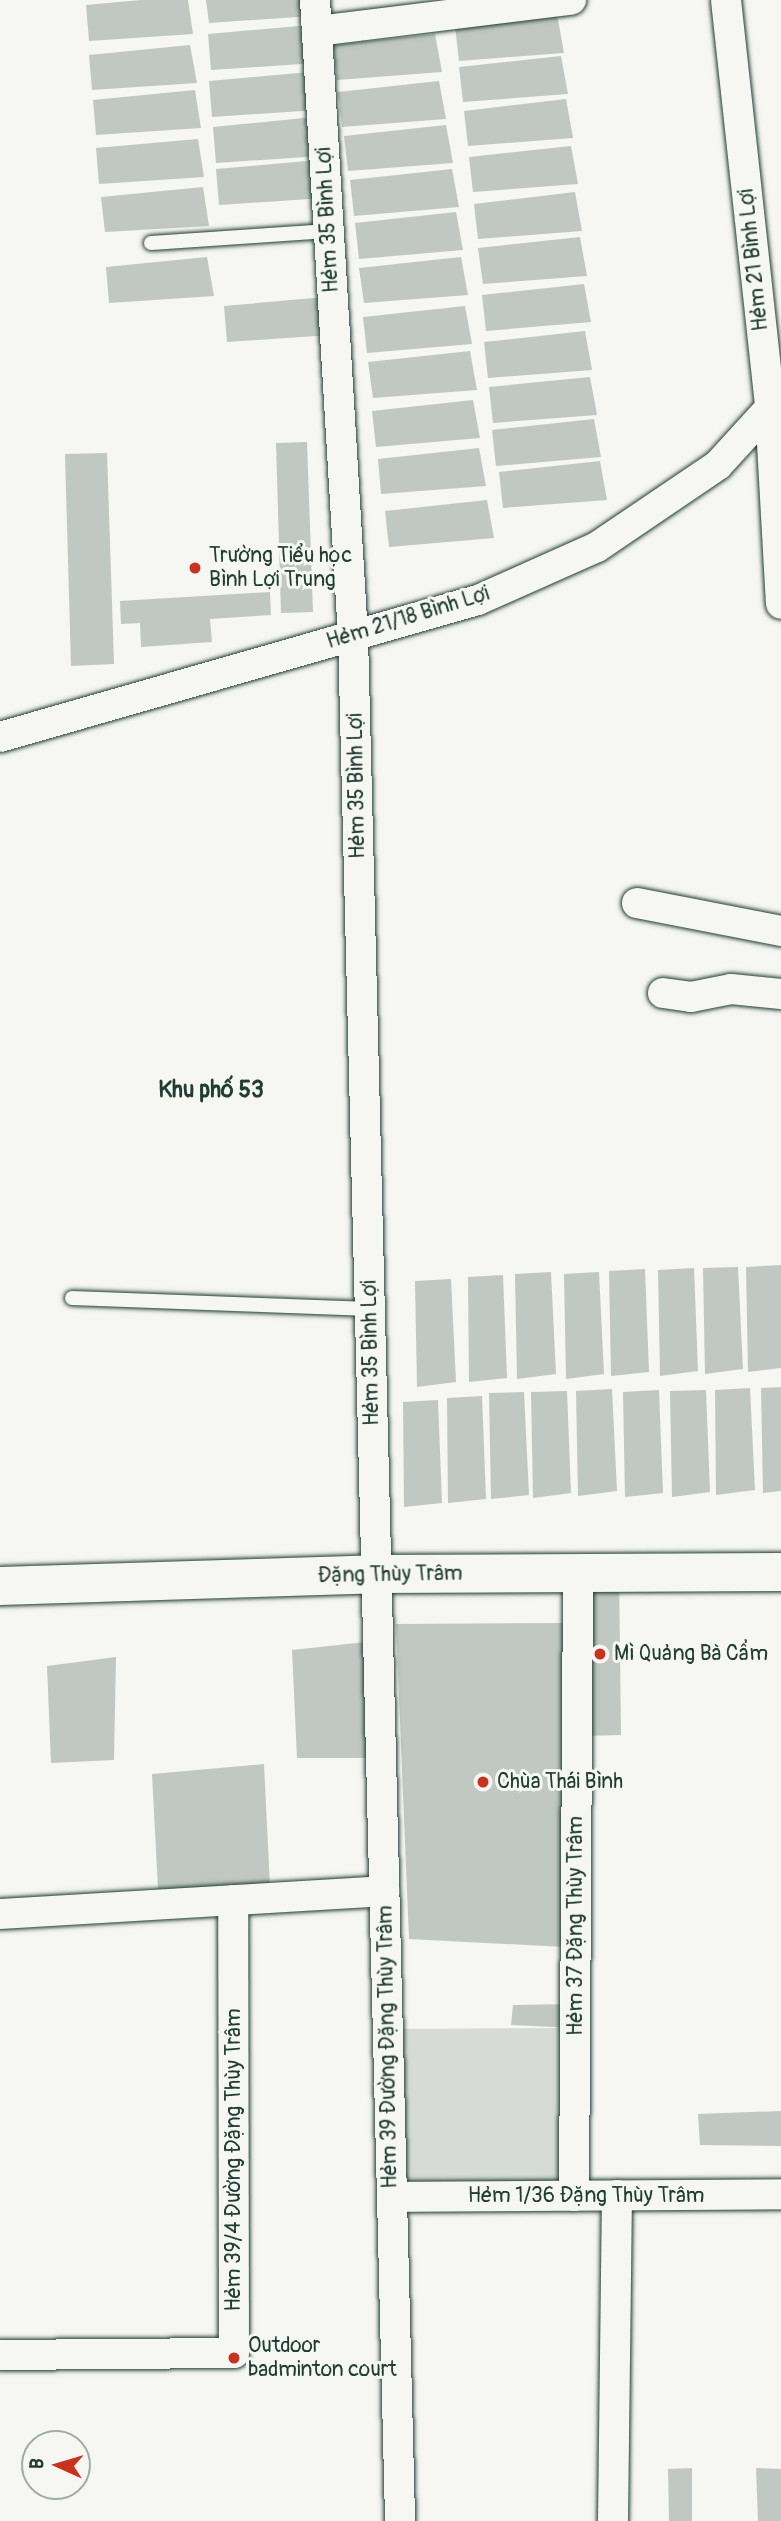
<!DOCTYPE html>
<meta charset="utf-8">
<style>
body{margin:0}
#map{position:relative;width:781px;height:2521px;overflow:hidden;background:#f6f6f2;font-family:Pangolin,sans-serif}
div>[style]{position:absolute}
.green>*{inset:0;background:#d6dbd6}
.building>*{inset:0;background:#c1c8c3}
.roads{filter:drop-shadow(0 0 2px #1f3d34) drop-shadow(0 0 2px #1f3d34)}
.lane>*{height:14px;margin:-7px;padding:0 7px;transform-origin:7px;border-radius:7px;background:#f6f6f2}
.street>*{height:30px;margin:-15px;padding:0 15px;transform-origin:15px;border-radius:15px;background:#f6f6f2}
.secondary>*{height:38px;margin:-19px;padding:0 19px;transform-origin:19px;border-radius:19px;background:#f6f6f2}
.dots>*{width:19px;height:19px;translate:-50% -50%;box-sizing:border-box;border:4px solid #f6f6f2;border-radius:50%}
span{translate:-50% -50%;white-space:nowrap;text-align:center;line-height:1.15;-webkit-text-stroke:6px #f6f6f2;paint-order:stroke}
.street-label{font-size:21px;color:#1f3d34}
.poi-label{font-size:21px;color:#1f3d34}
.left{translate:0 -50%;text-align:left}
.neighbourhood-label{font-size:23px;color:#1f3d34;font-weight:700}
.north{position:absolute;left:21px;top:2430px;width:70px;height:70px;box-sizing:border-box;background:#f6f6f2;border:2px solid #a0aca6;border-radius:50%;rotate:274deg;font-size:19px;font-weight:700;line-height:28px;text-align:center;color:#1f3d34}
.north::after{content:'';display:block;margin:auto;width:24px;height:32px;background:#c8321e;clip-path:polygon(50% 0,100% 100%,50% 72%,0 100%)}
</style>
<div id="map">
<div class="green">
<i style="clip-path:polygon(575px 2028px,570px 2196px,396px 2194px,396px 2029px)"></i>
</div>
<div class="building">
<i style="clip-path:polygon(141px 0,188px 0,193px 34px,89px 41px,86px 5px)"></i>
<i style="clip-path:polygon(206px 0,310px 0,313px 16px,209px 23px)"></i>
<i style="clip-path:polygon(557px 14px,564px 53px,459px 61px,455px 26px)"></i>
<i style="clip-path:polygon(310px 25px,316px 63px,211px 70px,208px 34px)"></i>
<i style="clip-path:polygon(435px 34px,442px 72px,337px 80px,333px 45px)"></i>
<i style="clip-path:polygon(190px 45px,197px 83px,92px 90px,89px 55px)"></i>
<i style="clip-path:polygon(561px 56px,568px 94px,463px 102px,459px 67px)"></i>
<i style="clip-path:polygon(310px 72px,317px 110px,212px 117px,209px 81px)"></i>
<i style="clip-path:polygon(439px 81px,446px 119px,342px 127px,338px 92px)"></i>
<i style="clip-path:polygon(195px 90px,201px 128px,96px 135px,93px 100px)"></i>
<i style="clip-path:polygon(566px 99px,573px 138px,468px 146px,464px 111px)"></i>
<i style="clip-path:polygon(314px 117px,321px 156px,216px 163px,213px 127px)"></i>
<i style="clip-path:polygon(446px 125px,453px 163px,348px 171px,344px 136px)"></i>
<i style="clip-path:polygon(198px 139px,204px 177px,99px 184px,96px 148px)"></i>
<i style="clip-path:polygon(571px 146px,578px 184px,473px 192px,469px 157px)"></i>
<i style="clip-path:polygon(318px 160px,324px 198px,219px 205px,216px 169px)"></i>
<i style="clip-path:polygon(452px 169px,459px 207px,354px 216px,350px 180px)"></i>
<i style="clip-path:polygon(203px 187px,209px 226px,105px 232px,101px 197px)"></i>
<i style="clip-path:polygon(575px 192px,582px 231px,478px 239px,474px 204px)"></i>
<i style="clip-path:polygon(456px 212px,463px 250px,359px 259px,355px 223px)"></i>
<i style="clip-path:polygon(580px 237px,587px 276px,483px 284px,478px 248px)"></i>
<i style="clip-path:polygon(207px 257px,214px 296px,109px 303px,106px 267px)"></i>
<i style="clip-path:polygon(461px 257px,468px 295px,364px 303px,359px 268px)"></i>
<i style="clip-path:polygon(584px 284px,591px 322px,486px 331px,482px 295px)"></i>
<i style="clip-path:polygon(325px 297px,331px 335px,227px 342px,224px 306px)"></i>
<i style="clip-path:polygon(465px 306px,472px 344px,367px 353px,363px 317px)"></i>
<i style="clip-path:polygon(585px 331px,592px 370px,488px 378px,484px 342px)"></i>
<i style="clip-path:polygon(470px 351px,477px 390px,373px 398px,368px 362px)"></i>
<i style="clip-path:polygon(590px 377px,597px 415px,493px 423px,489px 387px)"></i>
<i style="clip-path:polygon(473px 400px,480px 438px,376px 447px,372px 411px)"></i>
<i style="clip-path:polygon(594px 419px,601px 457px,496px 466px,492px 430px)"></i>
<i style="clip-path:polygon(307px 442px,313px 612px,281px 613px,276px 443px)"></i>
<i style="clip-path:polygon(479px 448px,486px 486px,381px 494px,378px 459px)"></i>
<i style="clip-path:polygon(107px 453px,114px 664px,71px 666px,65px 454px)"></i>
<i style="clip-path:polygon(600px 461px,607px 500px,503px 508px,499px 472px)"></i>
<i style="clip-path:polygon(487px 500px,494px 538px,389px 547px,385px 511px)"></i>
<i style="clip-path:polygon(270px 592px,271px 615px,210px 619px,212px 642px,141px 647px,140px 623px,121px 624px,120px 601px)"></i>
<i style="clip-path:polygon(781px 1265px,781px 1368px,748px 1372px,746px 1267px)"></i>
<i style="clip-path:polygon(738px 1267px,743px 1369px,705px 1374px,703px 1268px)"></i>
<i style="clip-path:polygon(694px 1268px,698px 1371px,660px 1376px,658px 1270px)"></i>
<i style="clip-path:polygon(645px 1269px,649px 1372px,611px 1376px,609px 1271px)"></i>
<i style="clip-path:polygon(551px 1272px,556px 1374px,517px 1379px,515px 1274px)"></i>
<i style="clip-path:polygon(599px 1272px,604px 1374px,566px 1379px,564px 1274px)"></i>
<i style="clip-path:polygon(503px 1275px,507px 1378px,469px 1382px,468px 1277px)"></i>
<i style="clip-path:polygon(451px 1279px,456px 1382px,417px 1387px,415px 1281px)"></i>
<i style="clip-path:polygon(781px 1387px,781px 1491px,763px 1493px,761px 1388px)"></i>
<i style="clip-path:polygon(750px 1388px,755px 1490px,716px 1495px,715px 1390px)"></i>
<i style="clip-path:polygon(612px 1389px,617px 1491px,578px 1496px,576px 1391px)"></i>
<i style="clip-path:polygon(659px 1390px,663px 1493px,625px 1497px,623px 1392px)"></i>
<i style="clip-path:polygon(706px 1390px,710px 1492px,672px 1497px,670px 1391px)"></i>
<i style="clip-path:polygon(567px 1391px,571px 1493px,533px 1498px,531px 1392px)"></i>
<i style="clip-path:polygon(524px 1392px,529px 1495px,491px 1499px,489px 1393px)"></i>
<i style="clip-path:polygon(482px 1396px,486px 1499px,448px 1503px,447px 1398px)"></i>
<i style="clip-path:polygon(438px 1400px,442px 1503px,404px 1507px,403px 1402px)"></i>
<i style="clip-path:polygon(619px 1572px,621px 1735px,583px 1736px,578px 1573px)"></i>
<i style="clip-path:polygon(563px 1623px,565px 1947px,409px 1939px,396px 1624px)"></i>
<i style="clip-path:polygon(366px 1642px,373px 1758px,297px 1758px,292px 1650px)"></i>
<i style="clip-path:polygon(116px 1657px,114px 1760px,51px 1763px,47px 1666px)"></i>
<i style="clip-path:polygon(264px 1764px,270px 1887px,158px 1889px,152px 1774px)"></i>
<i style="clip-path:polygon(573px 2004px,575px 2028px,511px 2025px,513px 2005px)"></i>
<i style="clip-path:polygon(781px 2111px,781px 2146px,700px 2145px,698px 2114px)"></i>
<i style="clip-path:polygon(692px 2468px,692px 2521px,669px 2521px,668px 2469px)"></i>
<i style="clip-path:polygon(756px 2468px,781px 2469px,781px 2521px,758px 2521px)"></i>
</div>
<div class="roads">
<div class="lane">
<i style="left:151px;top:243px;width:178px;rotate:-3.9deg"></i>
<i style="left:72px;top:1298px;width:298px;rotate:2.1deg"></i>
</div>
<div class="street">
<i style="left:315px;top:0;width:636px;rotate:86.58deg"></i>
<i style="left:353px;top:635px;width:1887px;rotate:88.57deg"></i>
<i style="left:726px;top:0;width:410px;rotate:83.8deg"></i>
<i style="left:770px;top:408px;width:196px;rotate:86.8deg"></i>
<i style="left:317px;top:31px;width:256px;rotate:-7deg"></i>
<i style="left:0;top:737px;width:497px;rotate:-16deg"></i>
<i style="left:478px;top:600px;width:130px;rotate:-24deg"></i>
<i style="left:597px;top:547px;width:146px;rotate:-34.1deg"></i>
<i style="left:718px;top:465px;width:77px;rotate:-47.6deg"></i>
<i style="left:637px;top:903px;width:147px;rotate:11deg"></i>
<i style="left:663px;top:993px;width:28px;rotate:8deg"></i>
<i style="left:691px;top:997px;width:41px;rotate:-11.3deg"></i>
<i style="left:731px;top:989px;width:50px;rotate:5.7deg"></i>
<i style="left:0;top:1914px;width:385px;rotate:-3.4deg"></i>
<i style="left:574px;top:2196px;width:623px;rotate:-89.63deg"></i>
<i style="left:392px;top:2197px;width:389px;rotate:-0.4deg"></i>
<i style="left:0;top:2355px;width:234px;rotate:-0.5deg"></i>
<i style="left:234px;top:2353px;width:453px;rotate:-90.1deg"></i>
<i style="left:613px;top:2521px;width:326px;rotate:-89.3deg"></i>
</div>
<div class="secondary">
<i style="left:0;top:1586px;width:376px;rotate:-1.8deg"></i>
<i style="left:376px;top:1574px;width:405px;rotate:-0.3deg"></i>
</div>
</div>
<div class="dots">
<i style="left:195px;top:568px;background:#c8321e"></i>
<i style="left:600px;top:1654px;background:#c8321e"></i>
<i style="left:483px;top:1782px;background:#c8321e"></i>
<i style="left:234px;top:2358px;background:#c8321e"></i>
</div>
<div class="street-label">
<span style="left:328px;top:220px;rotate:-93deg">Hẻm 35 Bình Lợi</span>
<span style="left:754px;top:260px;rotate:-96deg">Hẻm 21 Bình Lợi</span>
<span style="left:408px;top:618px;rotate:-17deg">Hẻm 21/18 Bình Lợi</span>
<span style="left:357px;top:786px;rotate:-91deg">Hẻm 35 Bình Lợi</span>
<span style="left:371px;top:1353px;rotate:-91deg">Hẻm 35 Bình Lợi</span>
<span style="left:390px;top:1575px;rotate:-1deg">Đặng Thùy Trâm</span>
<span style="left:576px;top:1926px;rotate:-90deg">Hẻm 37 Đặng Thùy Trâm</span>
<span style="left:388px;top:2047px;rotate:-91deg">Hẻm 39 Đường Đặng Thùy Trâm</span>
<span style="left:234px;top:2160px;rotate:-90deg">Hẻm 39/4 Đường Đặng Thùy Trâm</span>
<span style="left:586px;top:2196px">Hẻm 1/36 Đặng Thùy Trâm</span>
</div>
<div class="poi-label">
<span class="left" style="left:209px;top:568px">Trường Tiểu học<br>Bình Lợi Trung</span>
<span class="left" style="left:614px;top:1654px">Mì Quảng Bà Cẩm</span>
<span class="left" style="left:497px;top:1782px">Chùa Thái Bình</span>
<span class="left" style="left:248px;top:2358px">Outdoor<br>badminton court</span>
</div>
<div class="neighbourhood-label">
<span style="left:211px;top:1090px">Khu phố 53</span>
</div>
<div class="north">B</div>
</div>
